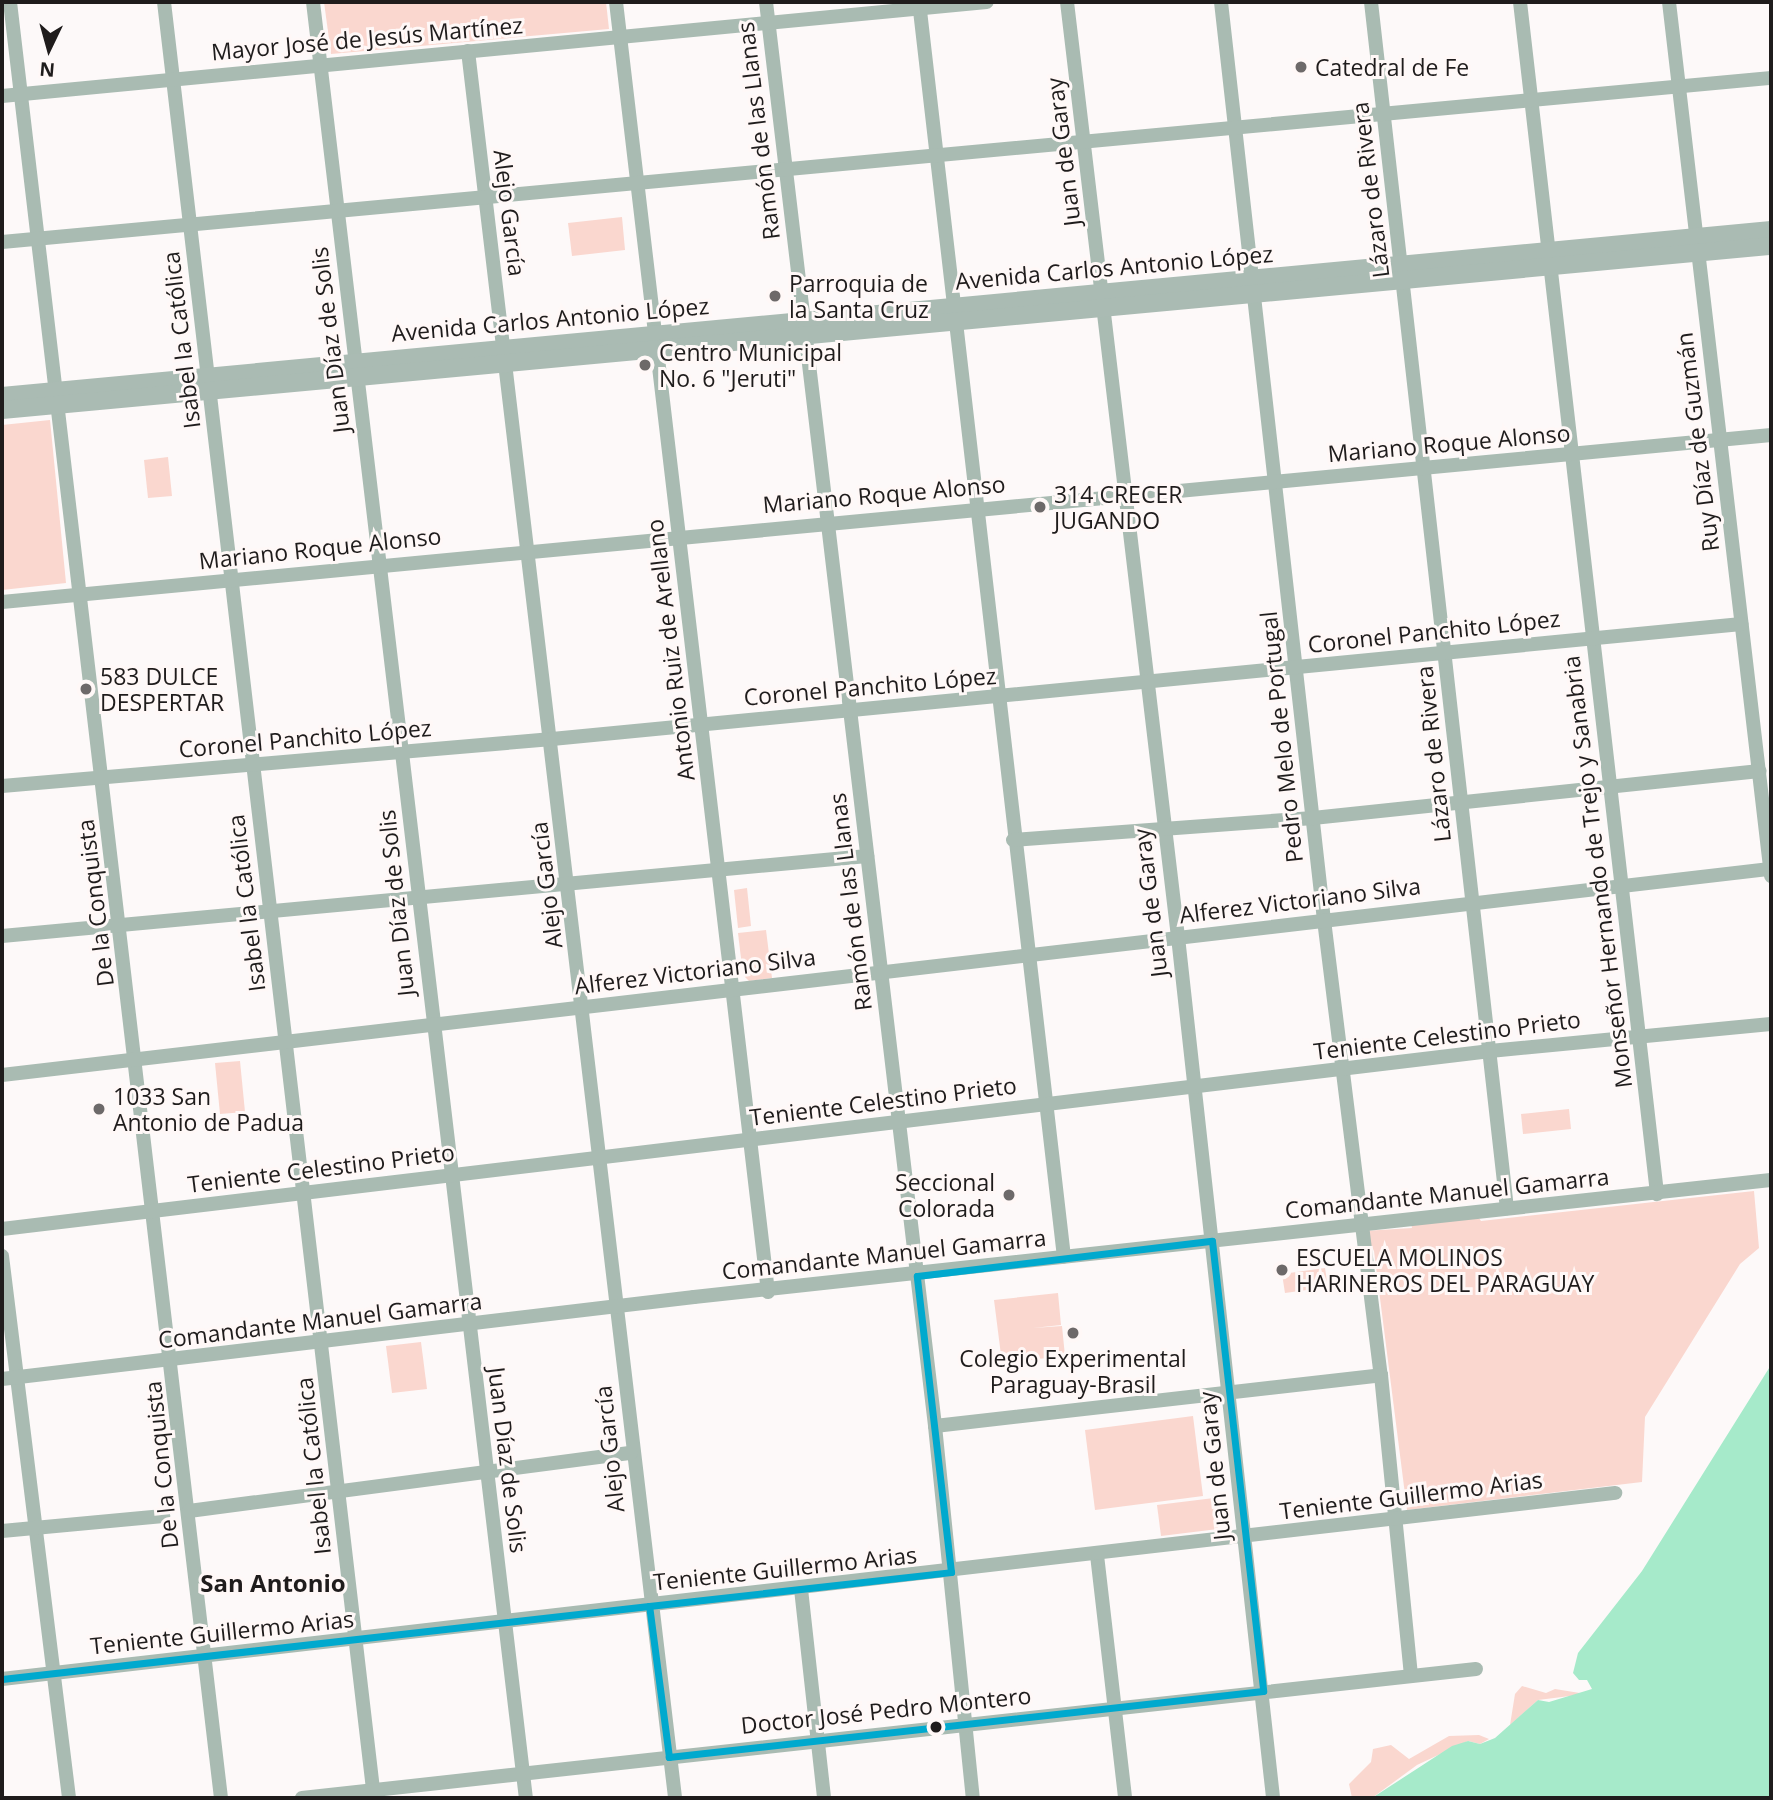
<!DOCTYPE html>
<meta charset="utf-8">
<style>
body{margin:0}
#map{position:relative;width:1773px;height:1800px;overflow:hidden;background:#fdf9f9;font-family:"Open Sans",sans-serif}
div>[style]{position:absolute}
.green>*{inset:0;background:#fad7cf}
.water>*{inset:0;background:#a6eaca}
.minor>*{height:14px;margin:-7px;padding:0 7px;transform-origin:7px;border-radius:7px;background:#a9bbb2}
.major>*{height:18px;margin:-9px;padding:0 9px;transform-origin:9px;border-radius:9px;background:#aabbb3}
.bus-1>*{height:7px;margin:-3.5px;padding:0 3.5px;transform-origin:3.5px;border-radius:3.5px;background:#00a9ce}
.dots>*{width:19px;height:19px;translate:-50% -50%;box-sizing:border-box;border:4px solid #fff8f7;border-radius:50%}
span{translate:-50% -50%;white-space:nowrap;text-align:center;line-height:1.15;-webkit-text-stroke:6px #fff8f7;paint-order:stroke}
.street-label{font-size:23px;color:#1f1c1c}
.poi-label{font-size:23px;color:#1f1c1c}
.left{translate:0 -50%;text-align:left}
.right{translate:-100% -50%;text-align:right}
.neighbourhood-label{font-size:24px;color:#1f1c1c;font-weight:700}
.frame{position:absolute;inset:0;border:4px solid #1f1c1c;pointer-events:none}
.north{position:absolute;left:14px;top:14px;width:70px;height:70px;-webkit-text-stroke:5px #fff8f7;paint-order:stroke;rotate:185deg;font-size:19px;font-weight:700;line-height:28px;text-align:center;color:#1f1c1c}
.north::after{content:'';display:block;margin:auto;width:24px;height:32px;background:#1f1c1c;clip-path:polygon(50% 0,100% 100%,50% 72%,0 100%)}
</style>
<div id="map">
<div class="green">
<i style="clip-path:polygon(324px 2px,606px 2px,609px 29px,331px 54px)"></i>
<i style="clip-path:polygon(622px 217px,625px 250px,572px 256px,568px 223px)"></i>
<i style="clip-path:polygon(50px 420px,66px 583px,2px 590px,2px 425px)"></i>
<i style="clip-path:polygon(168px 457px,172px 496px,148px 498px,144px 460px)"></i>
<i style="clip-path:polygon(747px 888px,751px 926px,738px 928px,734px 890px)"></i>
<i style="clip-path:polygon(766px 930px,772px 978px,749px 981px,743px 975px,738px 933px)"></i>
<i style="clip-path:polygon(240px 1061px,245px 1112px,220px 1114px,215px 1063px)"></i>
<i style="clip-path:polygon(1569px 1109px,1571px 1129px,1523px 1134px,1521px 1114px)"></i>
<i style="clip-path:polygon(1754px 1191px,1759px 1248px,1740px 1264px,1645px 1417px,1642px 1482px,1407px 1510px,1374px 1251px,1364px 1231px,1412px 1228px,1411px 1223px,1477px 1215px,1481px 1221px)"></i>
<i style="clip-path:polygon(1325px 1268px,1328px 1287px,1285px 1293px,1282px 1274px)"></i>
<i style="clip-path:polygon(1058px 1293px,1061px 1325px,1033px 1328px,1062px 1326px,1065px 1356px,1002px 1363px,994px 1300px)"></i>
<i style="clip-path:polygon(421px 1342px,427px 1389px,392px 1393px,386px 1346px)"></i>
<i style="clip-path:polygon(1193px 1416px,1203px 1496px,1095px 1510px,1085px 1430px)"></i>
<i style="clip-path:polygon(1214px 1498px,1218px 1529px,1161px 1536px,1157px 1505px)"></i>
<i style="clip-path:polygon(1522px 1686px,1546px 1693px,1555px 1689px,1586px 1694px,1538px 1700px,1510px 1725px,1515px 1694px)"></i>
<i style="clip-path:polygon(1479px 1735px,1489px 1739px,1480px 1744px,1468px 1741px,1417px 1765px,1372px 1798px,1352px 1798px,1349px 1784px,1371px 1762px,1373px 1749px,1391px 1745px,1409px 1759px,1449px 1736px)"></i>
</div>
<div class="water">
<i style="clip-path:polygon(1771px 1365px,1771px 1798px,1372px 1798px,1452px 1746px,1468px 1741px,1480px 1744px,1495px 1738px,1538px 1700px,1549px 1702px,1592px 1689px,1587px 1680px,1579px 1680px,1573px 1673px,1578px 1653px,1642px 1571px)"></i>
</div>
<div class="minor">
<i style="left:10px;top:2px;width:1808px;rotate:83.3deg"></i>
<i style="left:164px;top:2px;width:1808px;rotate:83.33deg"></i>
<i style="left:313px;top:2px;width:1809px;rotate:83.24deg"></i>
<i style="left:616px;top:2px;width:1299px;rotate:83.28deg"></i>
<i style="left:766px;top:2px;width:1434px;rotate:83.23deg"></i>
<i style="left:935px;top:1426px;width:374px;rotate:84.2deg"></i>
<i style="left:919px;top:2px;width:1263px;rotate:83.41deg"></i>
<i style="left:1067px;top:2px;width:942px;rotate:83.23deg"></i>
<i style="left:1178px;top:937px;width:866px;rotate:83.7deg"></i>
<i style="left:1221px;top:2px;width:924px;rotate:83.6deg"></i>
<i style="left:1324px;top:920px;width:459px;rotate:82.9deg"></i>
<i style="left:1381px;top:1375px;width:302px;rotate:84.3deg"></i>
<i style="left:1371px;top:2px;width:1214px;rotate:83.57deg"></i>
<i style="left:1520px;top:2px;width:1200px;rotate:83.44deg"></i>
<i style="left:1669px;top:2px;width:880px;rotate:83.34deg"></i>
<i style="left:468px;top:51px;width:1759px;rotate:83.24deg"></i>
<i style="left:2px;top:96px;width:989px;rotate:-5.45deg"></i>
<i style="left:2px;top:242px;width:1777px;rotate:-5.3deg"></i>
<i style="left:2px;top:602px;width:1777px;rotate:-5.39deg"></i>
<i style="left:2px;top:786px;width:552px;rotate:-4.88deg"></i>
<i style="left:552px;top:739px;width:1195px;rotate:-5.52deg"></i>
<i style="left:1013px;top:840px;width:301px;rotate:-4.2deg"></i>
<i style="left:1313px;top:818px;width:449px;rotate:-6deg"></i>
<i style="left:2px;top:936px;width:869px;rotate:-5.28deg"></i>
<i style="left:2px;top:1075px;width:1780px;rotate:-6.65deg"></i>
<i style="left:2px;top:1229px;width:1499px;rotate:-6.82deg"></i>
<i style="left:1490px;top:1051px;width:282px;rotate:-5.5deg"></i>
<i style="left:2px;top:1256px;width:546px;rotate:82.95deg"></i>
<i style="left:2px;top:1379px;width:697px;rotate:-6.76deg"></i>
<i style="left:694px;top:1297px;width:1083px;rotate:-6.2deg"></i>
<i style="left:935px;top:1426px;width:449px;rotate:-6.5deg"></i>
<i style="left:189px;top:1511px;width:446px;rotate:-7.5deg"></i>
<i style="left:2px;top:1531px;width:162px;rotate:-5.3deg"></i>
<i style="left:1097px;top:1555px;width:245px;rotate:83.4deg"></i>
<i style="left:801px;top:1589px;width:210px;rotate:83.7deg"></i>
<i style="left:2px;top:1679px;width:1624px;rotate:-6.58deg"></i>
<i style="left:302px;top:1798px;width:1181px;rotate:-6.27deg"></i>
</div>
<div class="major">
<i style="left:2px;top:396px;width:1777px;rotate:-5.36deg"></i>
<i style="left:2px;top:410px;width:1777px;rotate:-5.3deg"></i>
</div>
<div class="bus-1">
<i style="left:1212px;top:1241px;width:453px;rotate:83.5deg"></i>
<i style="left:1263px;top:1691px;width:598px;rotate:173.66deg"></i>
<i style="left:669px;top:1757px;width:152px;rotate:-97.5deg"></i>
<i style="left:649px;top:1606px;width:304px;rotate:-6.4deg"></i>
<i style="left:951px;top:1572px;width:298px;rotate:-96.6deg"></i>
<i style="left:917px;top:1276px;width:297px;rotate:-6.8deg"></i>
<i style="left:2px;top:1679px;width:651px;rotate:-6.44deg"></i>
</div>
<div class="dots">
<i style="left:1301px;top:67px;background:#6d6969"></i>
<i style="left:775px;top:296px;background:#6d6969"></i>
<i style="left:645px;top:365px;background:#6d6969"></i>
<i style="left:1040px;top:507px;background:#6d6969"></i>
<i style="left:86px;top:689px;background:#6d6969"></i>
<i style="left:99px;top:1109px;background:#6d6969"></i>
<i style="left:1009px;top:1195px;background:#6d6969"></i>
<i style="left:1282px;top:1270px;background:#6d6969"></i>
<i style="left:1073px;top:1333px;background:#6d6969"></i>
<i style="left:936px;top:1727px;background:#1f1c1c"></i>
</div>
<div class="street-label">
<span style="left:367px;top:38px;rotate:-5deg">Mayor José de Jesús Martínez</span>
<span style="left:758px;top:131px;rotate:-97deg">Ramón de las Llanas</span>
<span style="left:1063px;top:152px;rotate:-97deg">Juan de Garay</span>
<span style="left:1370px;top:190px;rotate:-97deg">Lázaro de Rivera</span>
<span style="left:510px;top:213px;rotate:83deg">Alejo García</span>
<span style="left:1114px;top:267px;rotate:-5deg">Avenida Carlos Antonio López</span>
<span style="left:550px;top:319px;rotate:-5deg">Avenida Carlos Antonio López</span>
<span style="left:181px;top:340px;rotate:-97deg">Isabel la Católica</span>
<span style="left:330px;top:340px;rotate:-97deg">Juan Díaz de Solis</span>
<span style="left:1697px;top:442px;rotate:-97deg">Ruy Díaz de Guzmán</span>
<span style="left:1449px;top:443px;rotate:-5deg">Mariano Roque Alonso</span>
<span style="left:884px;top:494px;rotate:-5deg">Mariano Roque Alonso</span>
<span style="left:320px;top:548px;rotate:-6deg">Mariano Roque Alonso</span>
<span style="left:1434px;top:631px;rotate:-6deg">Coronel Panchito López</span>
<span style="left:670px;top:650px;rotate:-97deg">Antonio Ruiz de Arellano</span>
<span style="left:870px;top:686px;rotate:-5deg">Coronel Panchito López</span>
<span style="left:1281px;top:737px;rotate:-96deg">Pedro Melo de Portugal</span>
<span style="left:305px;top:738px;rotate:-5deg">Coronel Panchito López</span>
<span style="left:1433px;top:754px;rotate:-96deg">Lázaro de Rivera</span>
<span style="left:1597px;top:872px;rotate:-97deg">Monseñor Hernando de Trejo y Sanabria</span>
<span style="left:546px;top:885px;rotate:-97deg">Alejo García</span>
<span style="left:1300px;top:900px;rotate:-7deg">Alferez Victoriano Silva</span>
<span style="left:850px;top:902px;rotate:-97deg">Ramón de las Llanas</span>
<span style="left:95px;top:903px;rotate:-97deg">De la Conquista</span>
<span style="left:246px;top:903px;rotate:-97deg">Isabel la Católica</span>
<span style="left:396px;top:903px;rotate:-96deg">Juan Díaz de Solis</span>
<span style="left:1150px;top:903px;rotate:-97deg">Juan de Garay</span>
<span style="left:695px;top:971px;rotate:-7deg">Alferez Victoriano Silva</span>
<span style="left:1447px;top:1035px;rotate:-7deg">Teniente Celestino Prieto</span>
<span style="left:883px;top:1101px;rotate:-7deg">Teniente Celestino Prieto</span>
<span style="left:321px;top:1168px;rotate:-7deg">Teniente Celestino Prieto</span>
<span style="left:1447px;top:1193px;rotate:-6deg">Comandante Manuel Gamarra</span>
<span style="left:884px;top:1254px;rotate:-6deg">Comandante Manuel Gamarra</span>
<span style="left:320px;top:1320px;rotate:-7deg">Comandante Manuel Gamarra</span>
<span style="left:609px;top:1449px;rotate:-96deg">Alejo García</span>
<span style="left:508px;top:1460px;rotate:83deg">Juan Díaz de Solis</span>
<span style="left:161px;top:1465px;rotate:-96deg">De la Conquista</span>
<span style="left:313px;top:1466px;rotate:-96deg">Isabel la Católica</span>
<span style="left:1214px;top:1466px;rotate:-96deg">Juan de Garay</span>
<span style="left:1411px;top:1495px;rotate:-7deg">Teniente Guillermo Arias</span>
<span style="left:785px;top:1568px;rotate:-6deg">Teniente Guillermo Arias</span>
<span style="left:222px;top:1632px;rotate:-6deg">Teniente Guillermo Arias</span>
<span style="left:886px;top:1710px;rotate:-6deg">Doctor José Pedro Montero</span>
</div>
<div class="poi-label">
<span class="left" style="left:1315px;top:67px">Catedral de Fe</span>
<span class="left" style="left:789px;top:296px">Parroquia de<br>la Santa Cruz</span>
<span class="left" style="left:659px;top:365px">Centro Municipal<br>No. 6 "Jeruti"</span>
<span class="left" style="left:1054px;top:507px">314 CRECER<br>JUGANDO</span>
<span class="left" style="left:100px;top:689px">583 DULCE<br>DESPERTAR</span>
<span class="left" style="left:113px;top:1109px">1033 San<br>Antonio de Padua</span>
<span class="right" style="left:995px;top:1195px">Seccional<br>Colorada</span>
<span class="left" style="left:1296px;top:1270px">ESCUELA MOLINOS<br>HARINEROS DEL PARAGUAY</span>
<span style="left:1073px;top:1371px">Colegio Experimental<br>Paraguay-Brasil</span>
</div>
<div class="neighbourhood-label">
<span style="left:273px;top:1583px">San Antonio</span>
</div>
<div class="frame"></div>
<div class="north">N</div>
</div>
